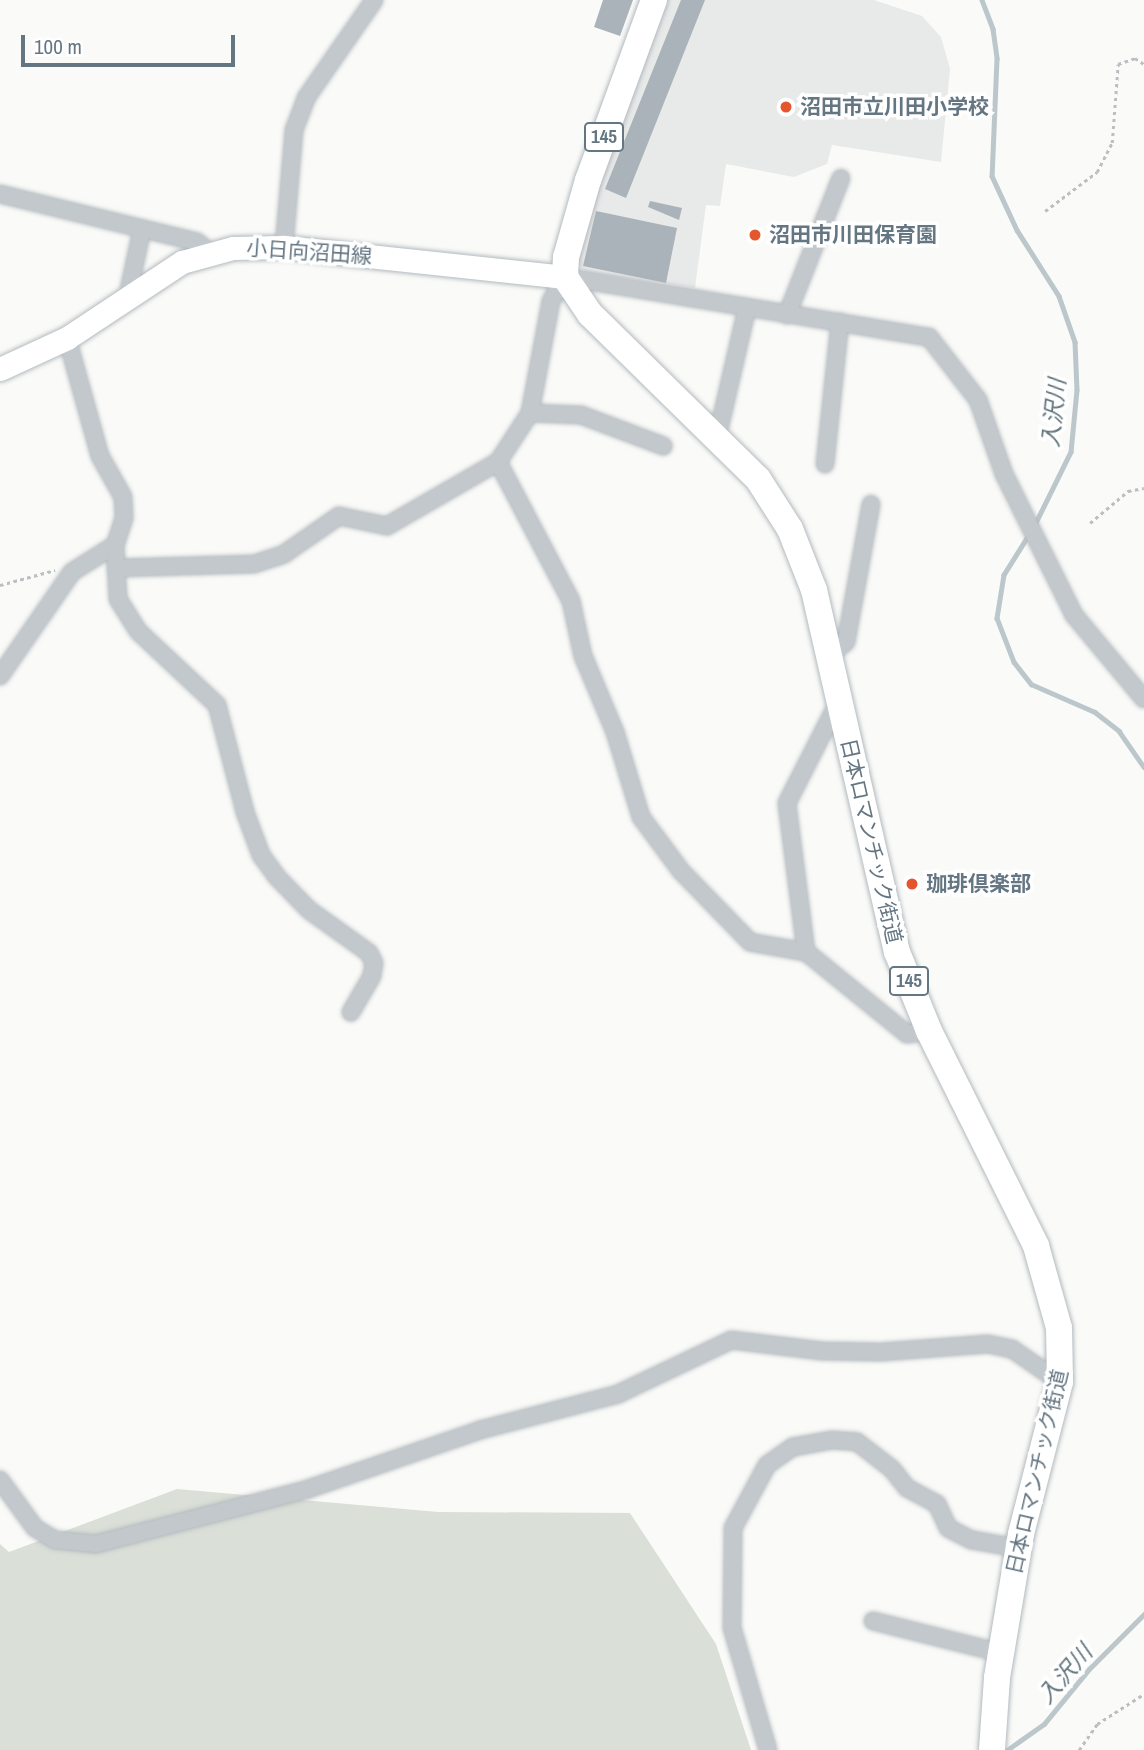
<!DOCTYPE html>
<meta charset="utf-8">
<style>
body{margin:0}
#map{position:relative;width:1144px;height:1750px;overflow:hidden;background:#fafaf8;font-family:"Archivo Narrow","Noto Sans JP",sans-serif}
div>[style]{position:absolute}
.built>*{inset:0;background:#e8e9e9}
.green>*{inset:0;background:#dadfd7}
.stream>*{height:4.5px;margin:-2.25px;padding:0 2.25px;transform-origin:2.25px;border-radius:2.25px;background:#bbc7cb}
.building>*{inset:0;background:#aab3b9}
.path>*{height:2.5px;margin-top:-1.25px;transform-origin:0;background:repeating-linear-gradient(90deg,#bbbfc2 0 3.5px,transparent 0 7px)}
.roads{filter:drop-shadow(0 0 2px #b3babf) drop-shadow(0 0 2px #b3babf)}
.minor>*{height:16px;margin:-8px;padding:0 8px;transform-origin:8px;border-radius:8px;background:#c3c8cc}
.secondary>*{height:23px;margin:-11.5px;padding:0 11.5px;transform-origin:11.5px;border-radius:11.5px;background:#fff}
.trunk>*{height:26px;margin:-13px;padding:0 13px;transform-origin:13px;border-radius:13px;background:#fff}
.dots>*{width:19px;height:19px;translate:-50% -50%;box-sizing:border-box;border:4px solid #fff;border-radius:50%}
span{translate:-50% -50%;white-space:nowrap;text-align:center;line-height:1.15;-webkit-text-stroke:7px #fff;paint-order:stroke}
.shield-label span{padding:2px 5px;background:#fff;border:2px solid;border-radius:5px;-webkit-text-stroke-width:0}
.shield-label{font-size:19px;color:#657683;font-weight:700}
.poi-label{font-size:21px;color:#657683;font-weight:700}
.left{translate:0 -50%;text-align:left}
.street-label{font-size:21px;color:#657683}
.water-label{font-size:23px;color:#60757c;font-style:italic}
.scale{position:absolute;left:21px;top:35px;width:214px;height:32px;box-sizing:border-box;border:4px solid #657683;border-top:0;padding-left:9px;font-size:21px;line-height:24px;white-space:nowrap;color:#657683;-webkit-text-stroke:5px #fff;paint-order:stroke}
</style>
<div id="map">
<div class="built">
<i style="clip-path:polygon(666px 0,874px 0,922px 16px,941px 37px,950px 69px,941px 162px,832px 145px,827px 164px,794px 177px,726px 164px,720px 206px,706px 205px,695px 288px,585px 272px,576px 261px,595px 194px)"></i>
</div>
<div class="green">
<i style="clip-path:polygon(177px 1489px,438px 1512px,630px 1513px,716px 1644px,751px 1750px,0 1750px,0 1544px,9px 1552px)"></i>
</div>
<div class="stream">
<i style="left:982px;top:0;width:31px;rotate:69deg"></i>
<i style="left:993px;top:29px;width:30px;rotate:82deg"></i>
<i style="left:997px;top:59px;width:117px;rotate:92.4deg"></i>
<i style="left:992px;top:176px;width:60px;rotate:65.2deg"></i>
<i style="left:1017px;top:230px;width:78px;rotate:57.5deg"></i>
<i style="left:1059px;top:296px;width:49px;rotate:70.8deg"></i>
<i style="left:1075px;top:342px;width:48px;rotate:87.6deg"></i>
<i style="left:1077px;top:390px;width:62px;rotate:95.5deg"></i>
<i style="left:1071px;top:452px;width:84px;rotate:116.3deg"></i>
<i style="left:1029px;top:535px;width:47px;rotate:122deg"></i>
<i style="left:1004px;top:575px;width:44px;rotate:99.2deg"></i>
<i style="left:997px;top:618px;width:47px;rotate:68.9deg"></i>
<i style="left:1014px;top:662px;width:28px;rotate:52deg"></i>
<i style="left:1031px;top:684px;width:70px;rotate:23.6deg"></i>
<i style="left:1095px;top:712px;width:31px;rotate:38deg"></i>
<i style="left:1119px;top:731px;width:44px;rotate:55.2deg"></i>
<i style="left:1007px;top:1750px;width:45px;rotate:-35.1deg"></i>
<i style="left:1044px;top:1724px;width:71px;rotate:-50.7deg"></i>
<i style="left:1089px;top:1669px;width:78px;rotate:-45deg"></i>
</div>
<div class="building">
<i style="clip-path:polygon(603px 0,633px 0,620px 36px,594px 27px)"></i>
<i style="clip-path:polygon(681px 0,705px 0,626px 198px,605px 189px)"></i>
<i style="clip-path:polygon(650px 201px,682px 208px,679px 220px,648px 207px)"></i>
<i style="clip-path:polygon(596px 211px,677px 228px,666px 283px,583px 266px)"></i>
</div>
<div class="path">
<i style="left:1045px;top:211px;width:65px;rotate:-36.9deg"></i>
<i style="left:1097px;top:172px;width:33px;rotate:-63deg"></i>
<i style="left:1112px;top:143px;width:79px;rotate:-85.7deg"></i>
<i style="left:1118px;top:64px;width:18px;rotate:-19deg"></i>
<i style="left:1135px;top:58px;width:11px;rotate:34deg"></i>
<i style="left:1090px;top:523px;width:50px;rotate:-40.1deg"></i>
<i style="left:1128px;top:491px;width:16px;rotate:-11deg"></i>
<i style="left:0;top:585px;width:57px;rotate:-15.3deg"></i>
<i style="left:1079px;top:1750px;width:32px;rotate:-55deg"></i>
<i style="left:1097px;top:1724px;width:56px;rotate:-32.6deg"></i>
</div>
<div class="roads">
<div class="minor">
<i style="left:0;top:194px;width:203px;rotate:13.7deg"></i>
<i style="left:197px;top:242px;width:16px;rotate:38deg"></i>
<i style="left:284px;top:247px;width:117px;rotate:-85.1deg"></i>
<i style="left:294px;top:130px;width:34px;rotate:-69deg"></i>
<i style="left:306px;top:98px;width:119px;rotate:-55.2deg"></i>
<i style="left:128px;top:295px;width:67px;rotate:-78deg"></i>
<i style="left:787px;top:315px;width:147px;rotate:-68.5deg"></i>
<i style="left:67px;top:338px;width:123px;rotate:74.4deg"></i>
<i style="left:100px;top:456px;width:47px;rotate:60.7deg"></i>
<i style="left:123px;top:497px;width:21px;rotate:87deg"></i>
<i style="left:124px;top:518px;width:28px;rotate:108deg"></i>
<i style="left:115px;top:545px;width:54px;rotate:86.8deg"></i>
<i style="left:118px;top:599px;width:39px;rotate:58deg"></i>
<i style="left:139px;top:632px;width:107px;rotate:43.1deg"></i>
<i style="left:217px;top:705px;width:111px;rotate:75.3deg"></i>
<i style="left:245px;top:812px;width:46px;rotate:69.6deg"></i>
<i style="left:261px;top:855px;width:26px;rotate:54deg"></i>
<i style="left:276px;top:876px;width:47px;rotate:45.9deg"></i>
<i style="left:309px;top:910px;width:74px;rotate:35.6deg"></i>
<i style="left:369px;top:953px;width:11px;rotate:63deg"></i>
<i style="left:374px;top:963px;width:13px;rotate:99deg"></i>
<i style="left:372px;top:976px;width:42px;rotate:120.3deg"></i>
<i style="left:530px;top:413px;width:51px;rotate:2.2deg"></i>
<i style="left:581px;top:415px;width:88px;rotate:20.7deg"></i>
<i style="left:717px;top:438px;width:133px;rotate:-77deg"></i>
<i style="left:825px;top:464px;width:143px;rotate:-84deg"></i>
<i style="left:116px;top:568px;width:138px;rotate:-1.7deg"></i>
<i style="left:254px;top:564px;width:32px;rotate:-18deg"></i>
<i style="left:284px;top:554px;width:67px;rotate:-34.6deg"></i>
<i style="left:339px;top:516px;width:49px;rotate:11.8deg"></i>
<i style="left:387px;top:526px;width:128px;rotate:-30deg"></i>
<i style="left:828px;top:657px;width:23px;rotate:-40deg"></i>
<i style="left:846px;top:642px;width:140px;rotate:-79.7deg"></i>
<i style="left:0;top:676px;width:126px;rotate:-55.3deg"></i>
<i style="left:72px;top:572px;width:51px;rotate:-32.1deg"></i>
<i style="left:806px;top:952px;width:150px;rotate:-97.3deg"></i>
<i style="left:787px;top:803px;width:112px;rotate:-63deg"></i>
<i style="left:929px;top:1031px;width:22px;rotate:172deg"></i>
<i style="left:907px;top:1034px;width:130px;rotate:-140.9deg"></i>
<i style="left:806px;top:952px;width:57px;rotate:-169.9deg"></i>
<i style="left:750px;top:942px;width:99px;rotate:-134.2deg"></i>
<i style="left:681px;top:871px;width:67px;rotate:-126.5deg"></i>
<i style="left:641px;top:817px;width:89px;rotate:-107deg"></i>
<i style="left:615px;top:732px;width:82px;rotate:-112.8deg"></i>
<i style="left:583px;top:656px;width:56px;rotate:-102.3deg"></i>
<i style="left:571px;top:601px;width:157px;rotate:-117.7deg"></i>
<i style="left:498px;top:462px;width:59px;rotate:-56.9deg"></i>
<i style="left:530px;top:413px;width:114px;rotate:-79.4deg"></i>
<i style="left:551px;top:301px;width:28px;rotate:-60deg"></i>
<i style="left:565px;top:277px;width:369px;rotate:9.4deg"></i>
<i style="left:929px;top:337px;width:80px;rotate:52.1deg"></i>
<i style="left:978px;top:400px;width:78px;rotate:70.6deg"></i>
<i style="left:1004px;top:474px;width:157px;rotate:63.6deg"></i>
<i style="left:1074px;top:615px;width:109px;rotate:50.2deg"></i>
<i style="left:0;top:1480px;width:59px;rotate:53.9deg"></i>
<i style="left:35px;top:1528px;width:23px;rotate:31deg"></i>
<i style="left:55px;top:1540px;width:41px;rotate:5.6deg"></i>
<i style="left:96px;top:1544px;width:219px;rotate:-14.5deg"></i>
<i style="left:308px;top:1489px;width:182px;rotate:-18.9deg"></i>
<i style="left:480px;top:1430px;width:143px;rotate:-14.6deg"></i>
<i style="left:618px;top:1394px;width:125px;rotate:-25.5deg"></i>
<i style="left:731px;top:1340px;width:92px;rotate:6.9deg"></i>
<i style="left:822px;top:1351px;width:59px;rotate:1deg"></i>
<i style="left:881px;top:1352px;width:107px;rotate:-4.3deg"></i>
<i style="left:988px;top:1344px;width:25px;rotate:12deg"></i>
<i style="left:1012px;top:1349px;width:58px;rotate:34.5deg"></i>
<i style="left:873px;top:1621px;width:131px;rotate:14.1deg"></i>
<i style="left:768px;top:1750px;width:127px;rotate:-106.4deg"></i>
<i style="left:732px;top:1628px;width:100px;rotate:-89.4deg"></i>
<i style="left:733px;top:1528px;width:72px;rotate:-61.6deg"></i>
<i style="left:767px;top:1465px;width:32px;rotate:-35deg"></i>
<i style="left:793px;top:1447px;width:39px;rotate:-10deg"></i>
<i style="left:831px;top:1440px;width:26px;rotate:4deg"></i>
<i style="left:857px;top:1442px;width:44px;rotate:37.6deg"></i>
<i style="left:892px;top:1469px;width:24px;rotate:52deg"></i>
<i style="left:907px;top:1488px;width:34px;rotate:28deg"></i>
<i style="left:937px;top:1504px;width:26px;rotate:65deg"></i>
<i style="left:948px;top:1528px;width:27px;rotate:27deg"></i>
<i style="left:972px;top:1540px;width:47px;rotate:9.9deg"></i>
</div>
<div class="secondary">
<i style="left:0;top:369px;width:74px;rotate:-24.8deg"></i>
<i style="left:67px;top:338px;width:138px;rotate:-33.5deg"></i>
<i style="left:182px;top:262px;width:53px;rotate:-15.4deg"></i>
<i style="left:233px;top:248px;width:51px;rotate:-1.1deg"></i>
<i style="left:284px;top:247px;width:283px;rotate:6.1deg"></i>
</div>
<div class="trunk">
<i style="left:654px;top:0;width:192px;rotate:110.1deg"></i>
<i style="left:588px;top:180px;width:80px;rotate:105.9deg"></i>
<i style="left:566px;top:257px;width:20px;rotate:93deg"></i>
<i style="left:565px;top:277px;width:45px;rotate:56deg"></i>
<i style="left:590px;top:314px;width:235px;rotate:44.5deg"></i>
<i style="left:758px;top:479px;width:59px;rotate:57.4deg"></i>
<i style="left:790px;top:529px;width:66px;rotate:68.5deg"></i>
<i style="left:814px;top:590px;width:371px;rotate:77.1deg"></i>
<i style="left:897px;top:952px;width:85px;rotate:67.9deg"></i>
<i style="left:929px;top:1031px;width:240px;rotate:63.5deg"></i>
<i style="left:1036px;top:1246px;width:85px;rotate:74.3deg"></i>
<i style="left:1059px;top:1328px;width:54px;rotate:88.9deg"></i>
<i style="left:1060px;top:1382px;width:157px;rotate:104.4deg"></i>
<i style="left:1021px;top:1534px;width:146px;rotate:99.5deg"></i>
<i style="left:997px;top:1678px;width:72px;rotate:94deg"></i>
</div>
</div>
<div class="dots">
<i style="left:786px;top:107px;background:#e4572e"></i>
<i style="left:755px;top:235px;background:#e4572e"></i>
<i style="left:912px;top:884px;background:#e4572e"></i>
</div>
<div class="shield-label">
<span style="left:604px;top:137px">145</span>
<span style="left:909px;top:981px">145</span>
</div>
<div class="poi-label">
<span class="left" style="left:800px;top:107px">沼田市立川田小学校</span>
<span class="left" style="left:769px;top:235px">沼田市川田保育園</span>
<span class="left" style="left:926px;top:884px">珈琲倶楽部</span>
</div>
<div class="street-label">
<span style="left:309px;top:252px;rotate:4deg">小日向沼田線</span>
<span style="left:871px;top:841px;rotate:77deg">日本ロマンチック街道</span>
<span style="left:1037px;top:1472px;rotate:-77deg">日本ロマンチック街道</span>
</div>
<div class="water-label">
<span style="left:1054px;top:413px;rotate:-84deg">入沢川</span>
<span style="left:1065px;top:1674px;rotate:-49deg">入沢川</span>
</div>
<div class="scale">100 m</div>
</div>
